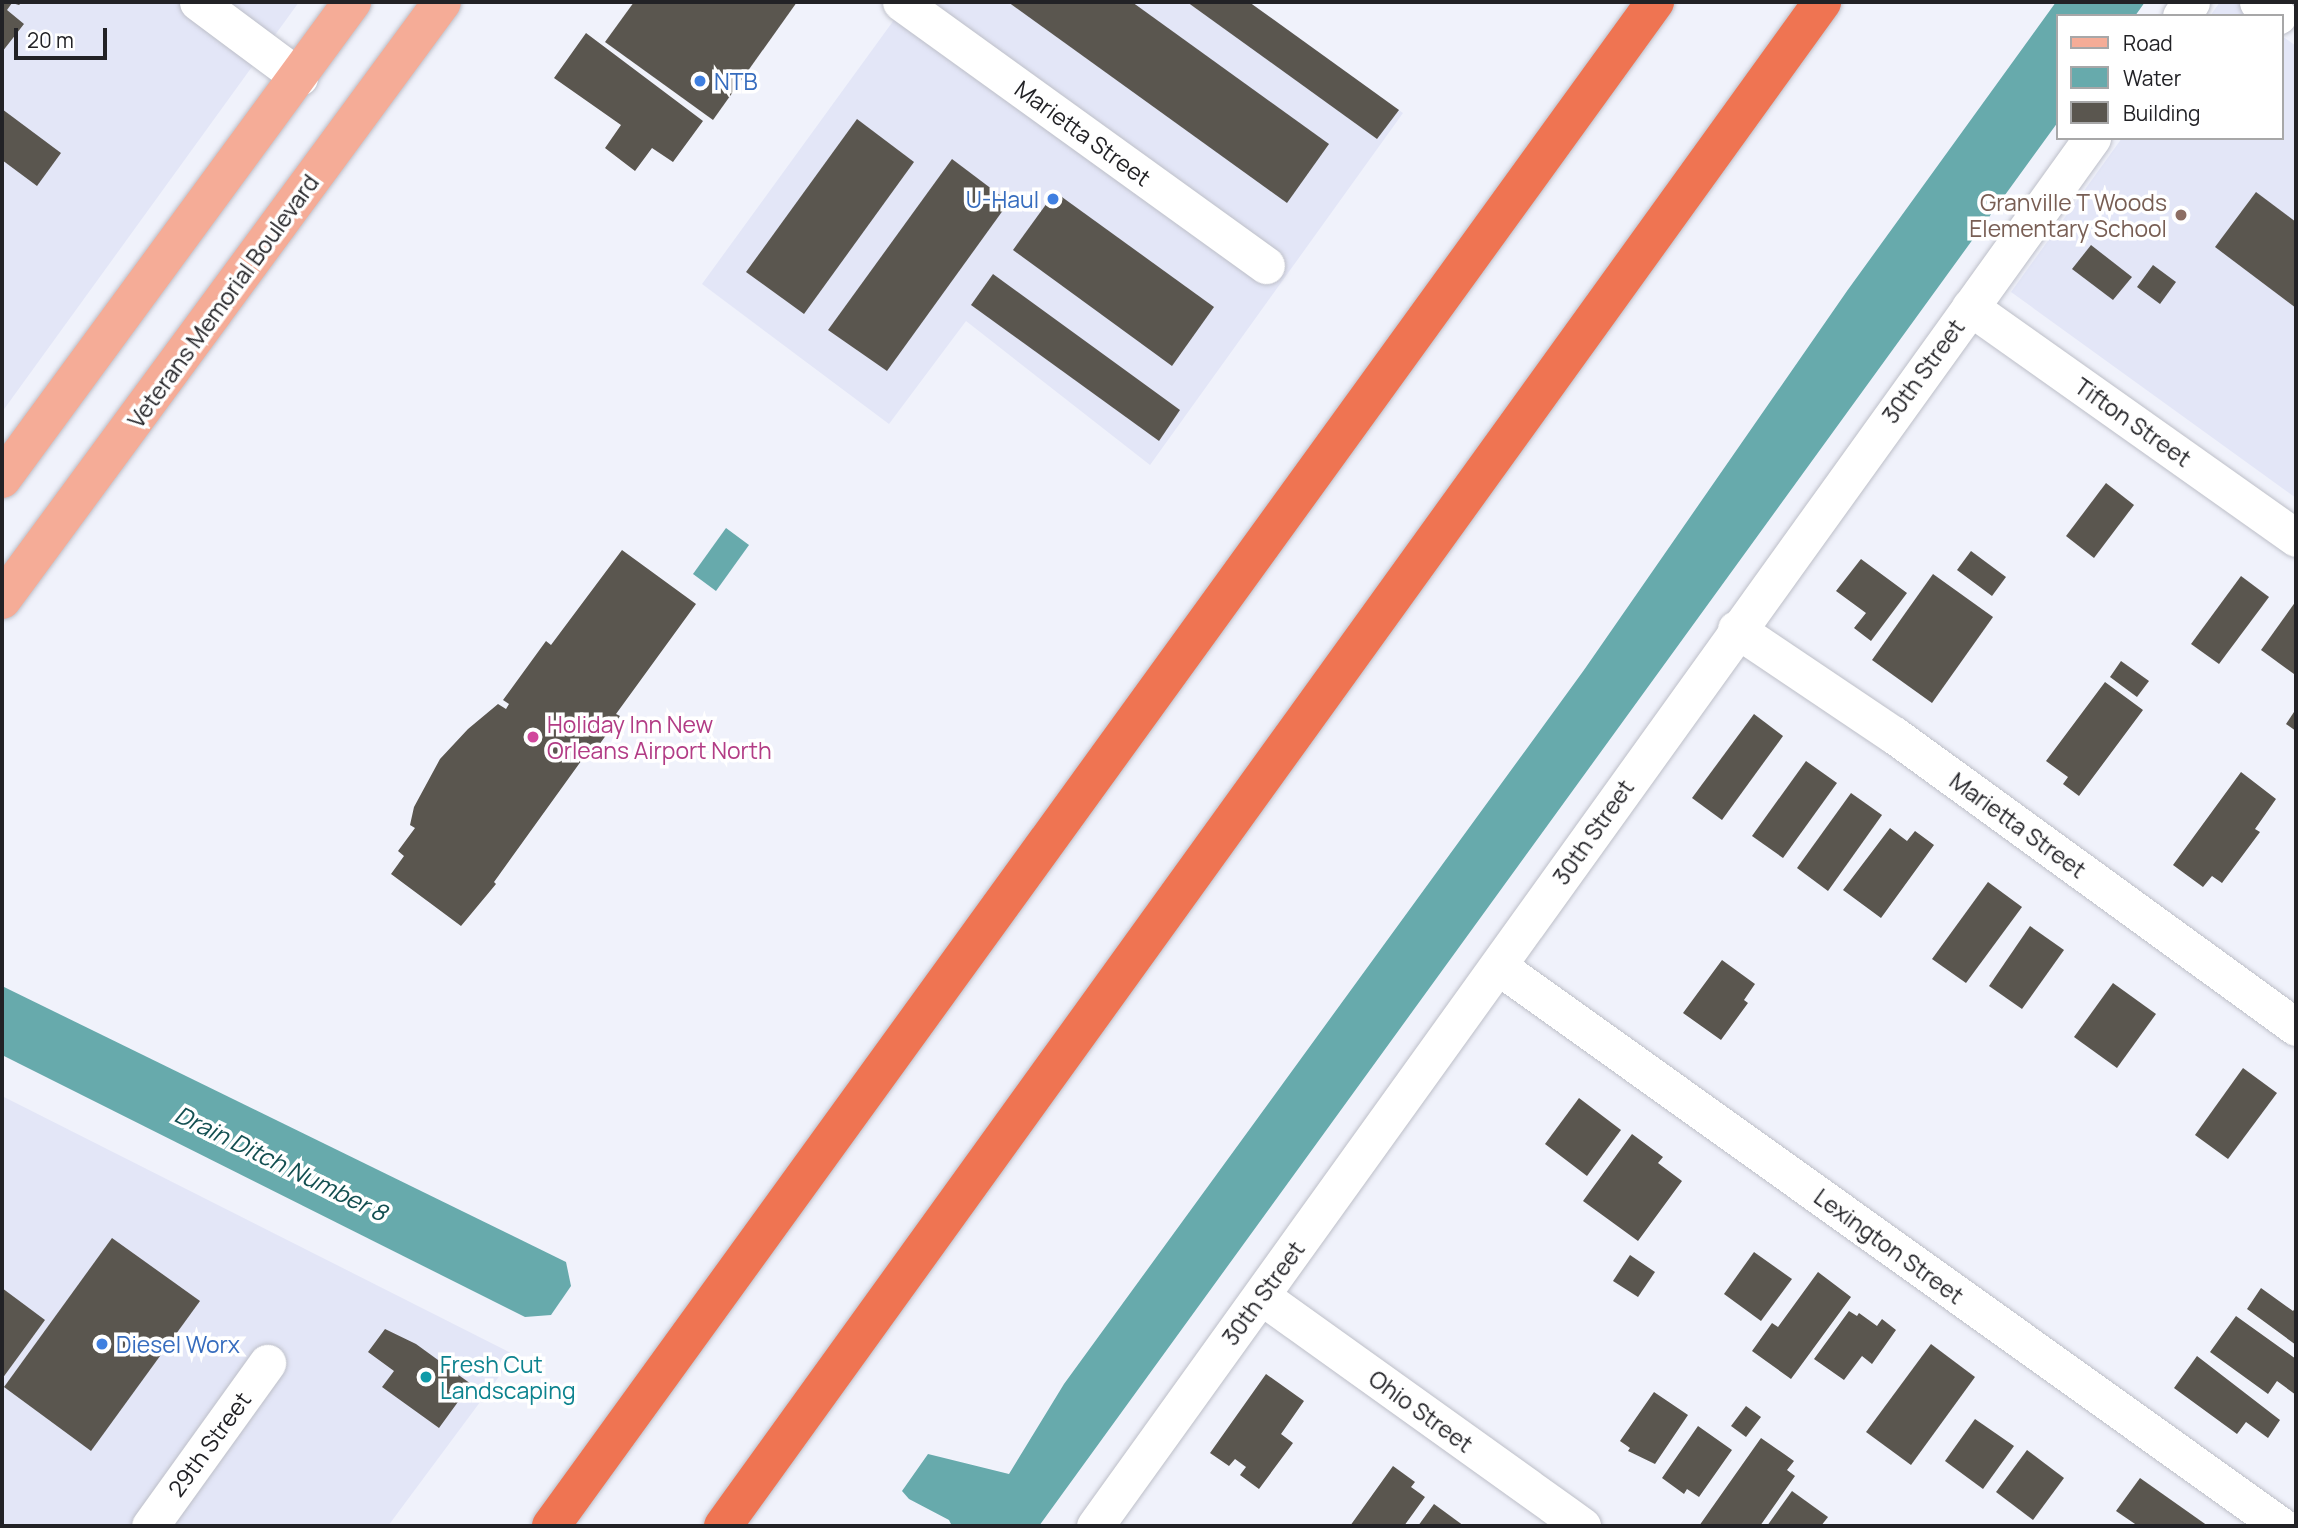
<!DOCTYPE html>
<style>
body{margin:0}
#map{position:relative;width:2298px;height:1528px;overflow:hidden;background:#f0f2fb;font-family:Manrope,sans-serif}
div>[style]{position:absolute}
.built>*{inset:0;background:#e3e6f7}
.water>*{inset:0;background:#67aaac}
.building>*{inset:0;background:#5a564f}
.roads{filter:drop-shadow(0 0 2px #bdbfc8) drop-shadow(0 0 2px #bdbfc8)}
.minor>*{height:37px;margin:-18.5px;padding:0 18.5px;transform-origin:18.5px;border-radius:18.5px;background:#fff}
.major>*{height:38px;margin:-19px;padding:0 19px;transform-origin:19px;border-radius:19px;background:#f5ac97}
.highway>*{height:38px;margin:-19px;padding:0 19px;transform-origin:19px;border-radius:19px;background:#ef7452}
.dots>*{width:19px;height:19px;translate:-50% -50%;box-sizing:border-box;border:4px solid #fff;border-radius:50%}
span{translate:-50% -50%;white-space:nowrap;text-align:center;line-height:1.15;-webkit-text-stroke:7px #fff;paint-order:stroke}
.shop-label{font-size:23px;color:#366cbe}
.left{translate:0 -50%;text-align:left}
.right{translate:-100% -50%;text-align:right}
.street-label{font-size:23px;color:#222226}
.education-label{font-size:23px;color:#785e54}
.hotel-label{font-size:23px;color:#b23c85}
.culture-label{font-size:23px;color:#0d838f}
.water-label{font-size:24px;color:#134f51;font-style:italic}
.frame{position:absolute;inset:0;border:4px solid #222226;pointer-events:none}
.legend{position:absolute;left:2056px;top:14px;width:228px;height:126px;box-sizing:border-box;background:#fff;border:2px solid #a7a7a8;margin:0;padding:9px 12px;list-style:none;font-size:21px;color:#222226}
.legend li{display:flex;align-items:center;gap:14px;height:35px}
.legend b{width:35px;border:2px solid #a7a7a8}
.scale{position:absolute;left:14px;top:28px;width:93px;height:32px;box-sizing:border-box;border:4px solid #222226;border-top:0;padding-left:9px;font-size:21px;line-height:24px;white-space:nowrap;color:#222226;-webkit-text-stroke:5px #fff;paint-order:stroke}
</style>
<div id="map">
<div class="built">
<i style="clip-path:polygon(2px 2px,299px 2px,2px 412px)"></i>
<i style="clip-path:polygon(907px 2px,1249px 2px,1403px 113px,1150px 465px,966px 321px,889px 424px,702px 284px)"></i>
<i style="clip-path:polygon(2220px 2px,2235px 2px,2254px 16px,2210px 16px)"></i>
<i style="clip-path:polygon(2282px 36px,2296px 46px,2296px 498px,2011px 292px,2122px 138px,2282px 138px)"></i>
<i style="clip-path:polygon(2px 1096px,515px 1355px,388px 1526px,2px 1526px)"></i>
</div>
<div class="water">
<i style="clip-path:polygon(2056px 2px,2145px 2px,2135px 16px,2058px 16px,2058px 122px,1039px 1526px,952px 1526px,949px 1520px,909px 1499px,902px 1491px,928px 1454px,1009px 1474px,1064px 1384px,1584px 670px,1847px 291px)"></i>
<i style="clip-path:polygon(726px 528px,749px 545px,716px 591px,693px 574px)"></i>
<i style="clip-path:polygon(2px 986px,566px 1262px,571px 1286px,551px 1315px,525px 1317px,2px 1055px)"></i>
</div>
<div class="building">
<i style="clip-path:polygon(2px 2px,22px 2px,19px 5px,12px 3px,7px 10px,24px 24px,2px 52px)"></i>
<i style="clip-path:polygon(634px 2px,797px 2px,713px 120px,605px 42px)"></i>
<i style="clip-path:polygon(1008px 2px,1132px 2px,1329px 144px,1287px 203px)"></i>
<i style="clip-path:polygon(1187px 2px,1249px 2px,1399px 110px,1377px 139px)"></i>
<i style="clip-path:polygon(586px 33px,703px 121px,673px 162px,652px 148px,635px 171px,605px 148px,621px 125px,554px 78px)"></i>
<i style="clip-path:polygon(2px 109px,61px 153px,37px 186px,2px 160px)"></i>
<i style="clip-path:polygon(857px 119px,914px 162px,804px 314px,746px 272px)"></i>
<i style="clip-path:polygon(952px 159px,1009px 202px,887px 371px,828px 330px)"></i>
<i style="clip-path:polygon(1055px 192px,1214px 307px,1172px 366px,1013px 250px)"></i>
<i style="clip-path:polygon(2256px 192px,2296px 222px,2296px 308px,2215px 247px)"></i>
<i style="clip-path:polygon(2091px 245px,2132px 277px,2113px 300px,2072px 269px)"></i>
<i style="clip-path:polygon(2153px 265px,2176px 282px,2160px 304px,2137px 287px)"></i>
<i style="clip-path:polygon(993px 274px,1180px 410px,1159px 441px,971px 305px)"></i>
<i style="clip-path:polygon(2106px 483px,2134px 505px,2094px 558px,2066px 536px)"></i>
<i style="clip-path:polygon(622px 550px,696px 604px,616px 714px,620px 716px,588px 760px,584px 757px,494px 882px,496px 884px,461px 926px,391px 874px,404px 856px,398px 851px,415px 828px,410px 825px,414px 807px,440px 759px,468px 729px,498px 704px,506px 709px,509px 704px,503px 700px,546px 641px,551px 645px)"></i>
<i style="clip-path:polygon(1971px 551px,2006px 577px,1992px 596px,1957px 570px)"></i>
<i style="clip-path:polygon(1861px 559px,1907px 593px,1871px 641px,1854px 628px,1866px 613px,1836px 591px)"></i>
<i style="clip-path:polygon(1933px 574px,1993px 617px,1932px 703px,1872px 660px)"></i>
<i style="clip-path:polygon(2241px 576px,2269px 597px,2219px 664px,2191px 644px)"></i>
<i style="clip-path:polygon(2296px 601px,2296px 671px,2294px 674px,2261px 650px)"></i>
<i style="clip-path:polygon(2121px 661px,2149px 681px,2137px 697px,2110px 677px)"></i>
<i style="clip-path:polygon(2105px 682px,2143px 710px,2079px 796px,2063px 784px,2068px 777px,2046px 761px)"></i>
<i style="clip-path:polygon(2296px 709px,2296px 731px,2286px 724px)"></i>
<i style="clip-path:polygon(1754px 714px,1783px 736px,1722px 820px,1692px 798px)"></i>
<i style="clip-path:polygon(1806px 761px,1837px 783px,1783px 858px,1752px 836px)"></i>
<i style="clip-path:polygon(2241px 772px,2276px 799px,2255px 829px,2260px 832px,2222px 883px,2212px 876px,2203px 887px,2173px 865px)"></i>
<i style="clip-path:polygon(1851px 793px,1882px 815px,1828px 891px,1797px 868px)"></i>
<i style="clip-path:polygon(1890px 828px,1907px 841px,1915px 831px,1934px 845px,1881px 918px,1843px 890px)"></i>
<i style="clip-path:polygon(1988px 882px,2022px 907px,1966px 983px,1932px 959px)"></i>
<i style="clip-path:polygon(2030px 926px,2064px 950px,2022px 1009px,1989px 986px)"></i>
<i style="clip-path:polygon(1722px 960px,1755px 984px,1744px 1000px,1748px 1003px,1721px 1040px,1683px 1013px)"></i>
<i style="clip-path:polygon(2113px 983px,2156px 1014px,2117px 1068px,2074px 1037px)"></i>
<i style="clip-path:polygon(2243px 1068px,2277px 1093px,2228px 1159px,2195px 1135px)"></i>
<i style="clip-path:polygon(1579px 1098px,1621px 1130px,1587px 1176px,1545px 1144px)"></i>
<i style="clip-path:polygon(1632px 1134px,1663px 1157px,1658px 1163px,1682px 1181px,1638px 1241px,1583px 1201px)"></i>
<i style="clip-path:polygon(112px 1238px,200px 1301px,91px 1451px,4px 1387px)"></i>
<i style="clip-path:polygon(1754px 1252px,1792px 1279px,1761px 1321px,1724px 1294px)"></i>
<i style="clip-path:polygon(1630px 1255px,1655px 1272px,1638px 1297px,1613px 1281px)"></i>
<i style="clip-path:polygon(1818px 1272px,1851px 1297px,1791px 1379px,1752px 1351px,1772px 1323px,1778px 1327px)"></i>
<i style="clip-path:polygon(2px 1288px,45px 1320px,2px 1379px)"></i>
<i style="clip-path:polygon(2261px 1288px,2293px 1311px,2296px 1307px,2296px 1345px,2247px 1309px)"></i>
<i style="clip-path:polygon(1849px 1311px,1857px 1316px,1859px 1313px,1877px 1326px,1882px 1319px,1896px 1330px,1872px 1364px,1862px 1356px,1844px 1380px,1814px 1359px)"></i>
<i style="clip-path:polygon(2236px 1316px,2296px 1359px,2296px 1395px,2277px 1381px,2268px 1394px,2210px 1352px)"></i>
<i style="clip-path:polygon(385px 1329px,416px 1344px,471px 1384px,439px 1428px,382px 1387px,394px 1371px,368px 1352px)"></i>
<i style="clip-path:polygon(1931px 1344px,1975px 1377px,1911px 1465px,1866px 1432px)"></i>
<i style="clip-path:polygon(2197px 1356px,2280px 1420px,2268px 1438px,2246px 1422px,2237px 1434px,2174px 1388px)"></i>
<i style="clip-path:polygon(1266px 1374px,1304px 1401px,1281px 1434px,1293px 1443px,1259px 1489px,1240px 1475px,1246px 1467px,1235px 1459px,1229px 1466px,1210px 1453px)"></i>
<i style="clip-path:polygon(1654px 1392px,1688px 1415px,1655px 1464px,1628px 1451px,1630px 1448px,1620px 1441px)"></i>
<i style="clip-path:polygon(1746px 1406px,1761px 1417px,1746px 1437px,1731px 1426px)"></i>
<i style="clip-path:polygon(1975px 1419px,2014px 1446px,1983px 1489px,1945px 1461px)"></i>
<i style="clip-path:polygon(1698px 1426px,1732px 1450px,1699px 1497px,1687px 1489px,1684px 1494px,1662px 1478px)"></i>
<i style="clip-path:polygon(1761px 1438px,1794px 1461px,1787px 1470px,1795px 1476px,1760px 1526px,1699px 1526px)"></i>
<i style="clip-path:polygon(2027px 1450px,2064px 1478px,2033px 1520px,1996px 1492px)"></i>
<i style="clip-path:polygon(1393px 1466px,1415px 1482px,1411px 1487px,1425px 1497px,1404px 1526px,1350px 1526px)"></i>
<i style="clip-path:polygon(2140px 1478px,2208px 1526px,2138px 1526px,2116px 1511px)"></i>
<i style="clip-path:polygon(1792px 1491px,1828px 1517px,1821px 1526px,1767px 1526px)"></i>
<i style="clip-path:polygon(1434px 1504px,1464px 1526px,1418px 1526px)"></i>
</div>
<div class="roads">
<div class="minor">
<i style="left:198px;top:2px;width:126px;rotate:36.6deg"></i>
<i style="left:901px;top:2px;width:450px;rotate:35.8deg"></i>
<i style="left:2258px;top:2px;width:24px;rotate:35deg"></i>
<i style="left:2181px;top:16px;width:17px;rotate:-54deg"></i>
<i style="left:1970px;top:307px;width:400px;rotate:35.3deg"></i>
<i style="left:1736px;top:629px;width:190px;rotate:33.9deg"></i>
<i style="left:1894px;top:735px;width:497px;rotate:36deg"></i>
<i style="left:1498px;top:966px;width:963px;rotate:35.57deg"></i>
<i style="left:1261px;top:1296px;width:395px;rotate:35.6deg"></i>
<i style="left:150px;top:1526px;width:201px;rotate:-54.3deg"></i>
<i style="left:1095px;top:1526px;width:1709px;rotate:-54.31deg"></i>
</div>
<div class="major">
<i style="left:2px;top:479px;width:592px;rotate:-53.73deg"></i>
<i style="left:2px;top:600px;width:742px;rotate:-53.65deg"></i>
</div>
<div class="highway">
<i style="left:551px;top:1526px;width:1882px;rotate:-54.08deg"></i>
<i style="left:723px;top:1526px;width:1879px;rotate:-54.2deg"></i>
</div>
</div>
<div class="dots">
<i style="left:700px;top:81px;background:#3f7fe0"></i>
<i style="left:1053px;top:199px;background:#3f7fe0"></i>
<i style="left:2181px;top:215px;background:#8d6e63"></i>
<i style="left:533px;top:737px;background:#d1479c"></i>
<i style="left:102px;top:1344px;background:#3f7fe0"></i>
<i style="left:426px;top:1377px;background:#0f9aa8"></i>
</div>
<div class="shop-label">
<span class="left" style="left:714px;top:81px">NTB</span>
<span class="right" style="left:1039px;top:199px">U-Haul</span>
<span class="left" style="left:116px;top:1344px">Diesel Worx</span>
</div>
<div class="street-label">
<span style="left:1083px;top:133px;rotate:36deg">Marietta Street</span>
<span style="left:223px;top:301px;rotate:-54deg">Veterans Memorial Boulevard</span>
<span style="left:1923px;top:371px;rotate:-54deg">30th Street</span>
<span style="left:2133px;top:422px;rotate:35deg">Tifton Street</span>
<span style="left:2018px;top:825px;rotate:36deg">Marietta Street</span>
<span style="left:1593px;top:832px;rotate:-55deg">30th Street</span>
<span style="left:1889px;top:1246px;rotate:36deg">Lexington Street</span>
<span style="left:1263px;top:1293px;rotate:-54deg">30th Street</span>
<span style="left:1421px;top:1411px;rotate:36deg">Ohio Street</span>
<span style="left:209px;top:1444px;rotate:-54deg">29th Street</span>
</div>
<div class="education-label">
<span class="right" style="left:2167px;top:215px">Granville T Woods<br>Elementary School</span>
</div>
<div class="hotel-label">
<span class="left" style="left:547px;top:737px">Holiday Inn New<br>Orleans Airport North</span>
</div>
<div class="culture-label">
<span class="left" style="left:440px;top:1377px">Fresh Cut<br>Landscaping</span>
</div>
<div class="water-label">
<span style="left:281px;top:1163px;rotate:26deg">Drain Ditch Number 8</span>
</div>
<div class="frame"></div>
<ul class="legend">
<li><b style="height:9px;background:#f5ac97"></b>Road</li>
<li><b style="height:19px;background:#67aaac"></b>Water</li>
<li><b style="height:19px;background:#5a564f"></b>Building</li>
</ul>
<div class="scale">20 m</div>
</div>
